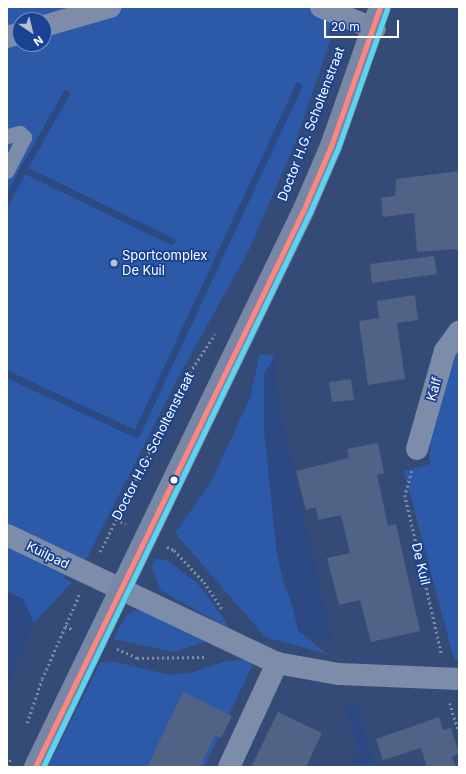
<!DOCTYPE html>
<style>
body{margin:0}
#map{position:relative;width:466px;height:774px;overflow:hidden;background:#354b77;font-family:Inter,sans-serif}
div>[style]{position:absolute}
.green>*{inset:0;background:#2d59a9}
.water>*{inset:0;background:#2c4984}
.stream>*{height:7px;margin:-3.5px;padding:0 3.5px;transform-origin:3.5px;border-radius:3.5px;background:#2c4984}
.building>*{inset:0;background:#506285}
.path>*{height:2.5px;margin-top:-1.25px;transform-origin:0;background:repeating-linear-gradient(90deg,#7d8ca9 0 2px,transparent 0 5px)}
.service>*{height:15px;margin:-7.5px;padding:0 7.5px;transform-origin:7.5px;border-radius:7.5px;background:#7d8ca9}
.minor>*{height:22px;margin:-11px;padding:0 11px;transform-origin:11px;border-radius:11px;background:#7d8ca9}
.secondary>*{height:22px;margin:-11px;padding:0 11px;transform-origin:11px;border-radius:11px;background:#7987a6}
.bus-1>*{height:5px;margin:-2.5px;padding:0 2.5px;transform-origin:2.5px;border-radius:2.5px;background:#ff8680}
.bus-2>*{height:5px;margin:-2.5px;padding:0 2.5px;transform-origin:2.5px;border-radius:2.5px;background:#5ad5f0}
.dots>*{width:11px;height:11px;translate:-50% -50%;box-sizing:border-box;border:2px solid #194293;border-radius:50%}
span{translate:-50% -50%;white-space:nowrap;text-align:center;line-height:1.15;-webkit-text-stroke:3.5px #194293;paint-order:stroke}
.street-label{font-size:13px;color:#fff}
.poi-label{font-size:13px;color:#fff}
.left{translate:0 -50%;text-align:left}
.frame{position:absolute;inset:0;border:8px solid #fff;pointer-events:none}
.north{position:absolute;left:12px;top:12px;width:40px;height:40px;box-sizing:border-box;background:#194293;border:1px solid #758ebe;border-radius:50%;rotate:145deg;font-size:11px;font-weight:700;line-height:16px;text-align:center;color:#fff}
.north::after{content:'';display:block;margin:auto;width:14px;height:18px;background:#b8c0cf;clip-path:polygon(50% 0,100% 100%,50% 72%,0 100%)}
.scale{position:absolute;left:324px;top:20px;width:75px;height:18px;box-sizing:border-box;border:2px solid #fff;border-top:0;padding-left:5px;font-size:12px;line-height:14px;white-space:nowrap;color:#fff;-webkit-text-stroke:3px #194293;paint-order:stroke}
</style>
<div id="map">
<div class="green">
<i style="clip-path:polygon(evenodd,7px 7px,340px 7px,327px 34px,332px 35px,295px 143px,248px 252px,179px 376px,86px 560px,77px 556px,63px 578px,72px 582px,34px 623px,7px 688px,7px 7px,20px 20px,44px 20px,44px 44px,20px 44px,20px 20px)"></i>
<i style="clip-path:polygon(459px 342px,459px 659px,454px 659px,404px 471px,430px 464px,430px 436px)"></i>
<i style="clip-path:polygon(260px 354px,275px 356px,264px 374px,264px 429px,277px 553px,283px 582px,293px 605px,299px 632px,327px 654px,265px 637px,175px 533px,211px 482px,250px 398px)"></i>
<i style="clip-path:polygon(155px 558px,168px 561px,197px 583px,223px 617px,228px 628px,160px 590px,152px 566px)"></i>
<i style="clip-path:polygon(144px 609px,211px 640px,174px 652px,113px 639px,126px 616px,133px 611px)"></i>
<i style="clip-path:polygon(240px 660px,254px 662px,204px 767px,48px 767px,100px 663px,110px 661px,171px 675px,193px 672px,226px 661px)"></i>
</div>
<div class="water">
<i style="clip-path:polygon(275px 356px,277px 396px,333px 645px,299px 632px,277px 553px,264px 429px,264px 374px)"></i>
<i style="clip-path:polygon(7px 591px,23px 599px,34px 623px,7px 688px)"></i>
<i style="clip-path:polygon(345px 704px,356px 705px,375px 767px,350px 767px,359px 753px)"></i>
</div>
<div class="stream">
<i style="left:66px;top:93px;width:87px;rotate:119.5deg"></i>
<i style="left:23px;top:169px;width:165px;rotate:25.9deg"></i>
<i style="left:7px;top:200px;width:35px;rotate:-63deg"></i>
<i style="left:7px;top:374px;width:142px;rotate:24.9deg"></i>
<i style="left:136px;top:434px;width:384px;rotate:-65deg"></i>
</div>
<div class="building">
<i style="clip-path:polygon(459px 171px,459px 249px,417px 252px,414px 213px,383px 217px,381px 198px,395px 196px,396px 179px)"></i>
<i style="clip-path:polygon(434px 256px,437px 274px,372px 283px,370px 264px)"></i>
<i style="clip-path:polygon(415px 295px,418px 320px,397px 323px,405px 379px,368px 385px,359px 321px,379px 318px,377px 301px)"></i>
<i style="clip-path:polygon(351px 379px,354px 400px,332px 402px,329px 382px)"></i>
<i style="clip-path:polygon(378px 443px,384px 473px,377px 475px,388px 526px,396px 524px,420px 631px,371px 642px,360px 600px,339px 605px,327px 558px,350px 553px,341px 515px,318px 520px,316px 507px,306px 510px,296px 471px,349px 458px,347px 449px)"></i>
<i style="clip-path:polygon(183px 692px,232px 716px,221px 738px,215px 735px,200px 767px,147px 767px)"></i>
<i style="clip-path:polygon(278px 712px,322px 733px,306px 767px,251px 767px)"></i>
<i style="clip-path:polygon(439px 717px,443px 730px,451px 728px,459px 753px,452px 757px,456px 767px,427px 767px,421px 748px,383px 760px,376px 739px)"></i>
</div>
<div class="path">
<i style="left:412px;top:471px;width:25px;rotate:106deg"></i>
<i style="left:405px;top:495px;width:164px;rotate:77deg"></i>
<i style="left:116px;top:519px;width:11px;rotate:27deg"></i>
<i style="left:167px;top:547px;width:8px;rotate:23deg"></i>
<i style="left:174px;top:550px;width:44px;rotate:46.8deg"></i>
<i style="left:204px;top:582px;width:34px;rotate:56deg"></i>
<i style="left:100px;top:552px;width:191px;rotate:-63.8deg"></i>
<i style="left:184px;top:381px;width:56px;rotate:-56.6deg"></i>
<i style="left:65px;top:626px;width:10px;rotate:24deg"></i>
<i style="left:117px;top:649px;width:22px;rotate:24deg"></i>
<i style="left:137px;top:658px;width:69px;rotate:-0.8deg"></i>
<i style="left:450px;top:703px;width:30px;rotate:73deg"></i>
<i style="left:27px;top:723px;width:46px;rotate:-71.2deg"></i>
<i style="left:42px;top:679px;width:92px;rotate:-66.2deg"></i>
<i style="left:7px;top:766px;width:10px;rotate:-61deg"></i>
</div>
<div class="service">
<i style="left:7px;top:136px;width:13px;rotate:-13deg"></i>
<i style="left:20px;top:133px;width:6px;rotate:45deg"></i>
<i style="left:24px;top:137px;width:38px;rotate:117deg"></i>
</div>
<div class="minor">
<i style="left:321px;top:7px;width:58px;rotate:22.2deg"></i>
<i style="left:44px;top:26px;width:69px;rotate:-16.1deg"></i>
<i style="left:7px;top:37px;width:14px;rotate:-17deg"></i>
<i style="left:417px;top:449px;width:102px;rotate:-74.1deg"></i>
<i style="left:445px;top:351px;width:24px;rotate:-54deg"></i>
<i style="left:7px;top:535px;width:299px;rotate:25.4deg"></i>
<i style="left:277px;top:663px;width:63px;rotate:10.1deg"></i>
<i style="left:339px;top:674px;width:120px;rotate:2.4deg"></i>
<i style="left:229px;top:767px;width:115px;rotate:-65.2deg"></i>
</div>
<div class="secondary">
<i style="left:35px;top:767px;width:619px;rotate:-64.26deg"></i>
<i style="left:304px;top:209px;width:69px;rotate:-66.8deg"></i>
<i style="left:331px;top:146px;width:147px;rotate:-70.6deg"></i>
</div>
<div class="bus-1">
<i style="left:35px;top:767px;width:619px;rotate:-64.26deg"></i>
<i style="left:304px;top:209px;width:69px;rotate:-66.8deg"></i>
<i style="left:331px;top:146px;width:147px;rotate:-70.6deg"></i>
</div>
<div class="bus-2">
<i style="left:43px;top:767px;width:616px;rotate:-64.31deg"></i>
<i style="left:310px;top:212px;width:70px;rotate:-66.4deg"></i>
<i style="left:338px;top:148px;width:147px;rotate:-70.6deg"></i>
</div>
<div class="dots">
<i style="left:114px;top:263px;background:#b8c0cf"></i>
<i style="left:174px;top:480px;background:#fff"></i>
</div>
<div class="street-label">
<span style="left:311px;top:124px;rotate:-69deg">Doctor H.G. Scholtenstraat</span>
<span style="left:434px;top:389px;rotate:-74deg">Kalf</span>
<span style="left:153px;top:446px;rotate:-63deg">Doctor H.G. Scholtenstraat</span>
<span style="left:48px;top:555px;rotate:26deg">Kuilpad</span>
<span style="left:421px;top:564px;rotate:77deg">De Kuil</span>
</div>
<div class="poi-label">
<span class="left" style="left:122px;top:263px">Sportcomplex<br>De Kuil</span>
</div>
<div class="frame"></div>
<div class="north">N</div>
<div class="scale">20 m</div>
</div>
